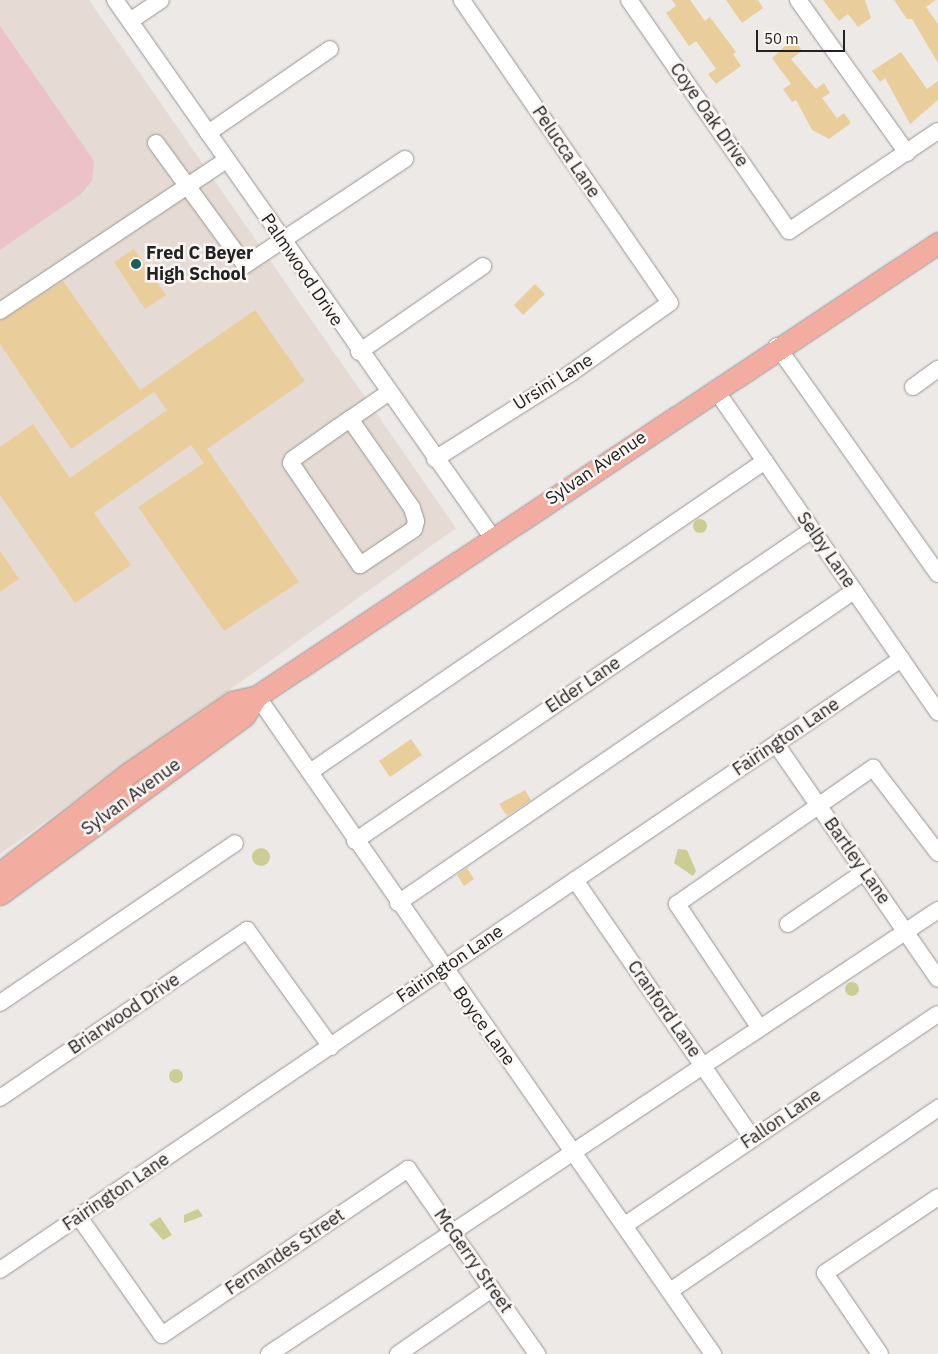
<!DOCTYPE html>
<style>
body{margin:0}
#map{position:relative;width:938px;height:1354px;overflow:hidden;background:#ece9e7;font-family:"IBM Plex Sans",sans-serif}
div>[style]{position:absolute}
.built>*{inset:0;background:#e5dbd4}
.green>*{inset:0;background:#ecc2c9}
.water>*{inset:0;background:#cccc95}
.round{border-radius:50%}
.building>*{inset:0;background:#e9ce9b}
.roads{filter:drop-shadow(0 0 1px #989594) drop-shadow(0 0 1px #989594)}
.minor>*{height:16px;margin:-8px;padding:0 8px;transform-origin:8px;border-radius:8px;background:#fff}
.major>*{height:21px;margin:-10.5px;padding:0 10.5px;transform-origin:10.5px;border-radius:10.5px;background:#f3ada0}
.dots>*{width:14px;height:14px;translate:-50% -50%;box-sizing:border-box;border:2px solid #f9f6f4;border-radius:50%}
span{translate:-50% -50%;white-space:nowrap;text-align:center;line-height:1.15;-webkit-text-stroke:5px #f9f6f4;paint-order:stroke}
.street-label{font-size:18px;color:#232222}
.poi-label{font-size:18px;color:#232222;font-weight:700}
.left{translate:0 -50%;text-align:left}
.scale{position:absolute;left:756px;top:30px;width:89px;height:22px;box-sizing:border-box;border:2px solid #232222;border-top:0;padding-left:6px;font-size:15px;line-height:18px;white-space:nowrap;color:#232222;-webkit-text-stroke:4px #f9f6f4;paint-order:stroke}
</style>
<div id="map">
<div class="built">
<i style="clip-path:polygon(0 0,89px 0,456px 528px,0 854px)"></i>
</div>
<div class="green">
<i style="clip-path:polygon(0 26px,94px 161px,92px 181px,81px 194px,0 250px)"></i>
</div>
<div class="water">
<i class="round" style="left:693px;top:519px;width:14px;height:14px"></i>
<i class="round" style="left:252px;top:848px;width:18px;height:18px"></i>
<i style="clip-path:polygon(678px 849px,687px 850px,696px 871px,693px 876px,674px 863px)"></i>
<i class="round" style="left:845px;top:982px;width:14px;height:14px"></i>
<i class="round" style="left:169px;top:1069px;width:14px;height:14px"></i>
<i style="clip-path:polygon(198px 1209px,203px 1216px,184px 1223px,184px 1215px)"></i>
<i style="clip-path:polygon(160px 1217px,172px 1235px,163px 1240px,149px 1224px)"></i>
</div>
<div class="building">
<i style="clip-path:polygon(672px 0,690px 0,705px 21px,710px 17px,736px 52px,733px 54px,741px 66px,716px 84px,708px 74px,716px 69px,696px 41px,689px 46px,666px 13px,676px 6px)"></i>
<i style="clip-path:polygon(726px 0,758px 0,763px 8px,742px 23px)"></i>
<i style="clip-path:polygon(823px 0,865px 0,871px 18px,858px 27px,848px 14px,839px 21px)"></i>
<i style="clip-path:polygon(894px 0,936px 0,926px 7px,938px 24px,938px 63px,912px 19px,907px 19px)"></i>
<i style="clip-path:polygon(794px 38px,802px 51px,791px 59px,816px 89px,824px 83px,830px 93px,822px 98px,837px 118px,844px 113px,851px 123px,829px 139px,812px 130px,796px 100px,792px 102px,783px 89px,791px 84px,772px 58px)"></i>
<i style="clip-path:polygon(901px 52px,927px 89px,938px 81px,938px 100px,910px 124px,885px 78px,880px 82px,872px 71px)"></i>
<i style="clip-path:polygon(134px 249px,166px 295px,145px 309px,114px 262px)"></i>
<i style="clip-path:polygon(63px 281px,140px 390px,255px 310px,305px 381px,207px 449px,299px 582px,224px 631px,138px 507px,204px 463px,191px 445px,94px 513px,131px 565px,75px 603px,0 495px,0 447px,33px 424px,70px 478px,167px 410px,154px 392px,71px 449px,0 344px,0 321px)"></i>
<i style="clip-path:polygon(535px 284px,545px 294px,523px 315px,514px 305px)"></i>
<i style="clip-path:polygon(0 551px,19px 579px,0 592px)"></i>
<i style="clip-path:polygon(411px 739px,422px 755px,390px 777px,379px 761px)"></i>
<i style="clip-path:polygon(525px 790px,531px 800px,507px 816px,499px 804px)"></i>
<i style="clip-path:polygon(467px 868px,474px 879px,464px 886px,457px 875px)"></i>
</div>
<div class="roads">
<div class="minor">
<i style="left:115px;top:0;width:656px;rotate:54.93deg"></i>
<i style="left:629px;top:0;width:281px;rotate:55.3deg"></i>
<i style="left:789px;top:231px;width:179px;rotate:-33.9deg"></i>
<i style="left:798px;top:0;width:188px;rotate:54.5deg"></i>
<i style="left:130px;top:21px;width:37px;rotate:-34deg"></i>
<i style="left:208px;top:133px;width:148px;rotate:-34.5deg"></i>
<i style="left:156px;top:143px;width:151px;rotate:53.9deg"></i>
<i style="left:245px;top:265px;width:192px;rotate:-33.5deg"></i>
<i style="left:0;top:311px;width:272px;rotate:-33.7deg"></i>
<i style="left:777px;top:346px;width:279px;rotate:54.8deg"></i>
<i style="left:359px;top:352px;width:151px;rotate:-34.7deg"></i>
<i style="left:913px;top:387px;width:31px;rotate:-36deg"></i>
<i style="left:715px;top:389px;width:393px;rotate:55.4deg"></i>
<i style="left:350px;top:419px;width:108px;rotate:55.1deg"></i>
<i style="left:412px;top:508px;width:14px;rotate:73deg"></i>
<i style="left:416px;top:521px;width:8px;rotate:104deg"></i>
<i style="left:414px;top:529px;width:65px;rotate:146.3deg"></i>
<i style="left:360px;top:565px;width:123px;rotate:-124.1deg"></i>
<i style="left:291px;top:463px;width:4px;rotate:-63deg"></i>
<i style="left:293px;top:459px;width:54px;rotate:-35.2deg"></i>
<i style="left:337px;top:428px;width:16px;rotate:-35deg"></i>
<i style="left:350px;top:419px;width:46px;rotate:-34.4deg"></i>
<i style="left:435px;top:459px;width:161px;rotate:-32.3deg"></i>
<i style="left:571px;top:373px;width:121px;rotate:-35.3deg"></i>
<i style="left:670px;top:303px;width:368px;rotate:-124.5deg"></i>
<i style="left:257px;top:696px;width:801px;rotate:55.28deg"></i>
<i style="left:776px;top:744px;width:285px;rotate:55.4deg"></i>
<i style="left:310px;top:772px;width:551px;rotate:-34.35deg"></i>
<i style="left:355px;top:841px;width:553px;rotate:-34.24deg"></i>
<i style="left:575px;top:880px;width:314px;rotate:55.5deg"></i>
<i style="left:398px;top:903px;width:553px;rotate:-34.38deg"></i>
<i style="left:788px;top:924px;width:92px;rotate:-34.4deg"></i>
<i style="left:0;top:1003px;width:284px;rotate:-34.2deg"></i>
<i style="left:759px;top:1027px;width:148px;rotate:-123.7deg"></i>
<i style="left:677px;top:904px;width:239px;rotate:-34.8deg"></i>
<i style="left:873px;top:768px;width:107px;rotate:52.6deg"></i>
<i style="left:0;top:1098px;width:299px;rotate:-34.2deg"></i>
<i style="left:247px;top:930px;width:144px;rotate:54.3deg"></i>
<i style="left:79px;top:1217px;width:144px;rotate:54.9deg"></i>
<i style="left:162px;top:1335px;width:297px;rotate:-34deg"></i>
<i style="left:408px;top:1169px;width:226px;rotate:55.1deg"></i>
<i style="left:625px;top:1225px;width:377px;rotate:-34deg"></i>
<i style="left:0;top:1270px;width:1089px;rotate:-34.14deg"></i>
<i style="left:670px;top:1291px;width:325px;rotate:-34.3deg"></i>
<i style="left:269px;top:1354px;width:803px;rotate:-33.57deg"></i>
<i style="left:398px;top:1354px;width:114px;rotate:-34.7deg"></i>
<i style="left:880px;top:1354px;width:98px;rotate:-124.2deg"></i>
<i style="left:825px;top:1273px;width:136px;rotate:-33.9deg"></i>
</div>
<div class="major">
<i style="left:0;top:873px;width:163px;rotate:-37.8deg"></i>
<i style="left:129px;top:773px;width:125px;rotate:-34.6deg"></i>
<i style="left:232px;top:702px;width:26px;rotate:-13deg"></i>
<i style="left:257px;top:696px;width:818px;rotate:-33.63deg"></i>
<i style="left:0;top:894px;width:302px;rotate:-36.1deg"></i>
<i style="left:244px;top:716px;width:24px;rotate:-57deg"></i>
</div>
</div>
<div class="dots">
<i style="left:136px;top:264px;background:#16625a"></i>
</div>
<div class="street-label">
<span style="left:709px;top:115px;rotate:55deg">Coye Oak Drive</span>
<span style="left:566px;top:152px;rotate:56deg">Pelucca Lane</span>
<span style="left:302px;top:270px;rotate:56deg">Palmwood Drive</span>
<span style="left:553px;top:382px;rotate:-32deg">Ursini Lane</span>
<span style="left:596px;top:468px;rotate:-34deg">Sylvan Avenue</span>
<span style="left:826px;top:550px;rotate:55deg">Selby Lane</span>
<span style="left:583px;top:685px;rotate:-34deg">Elder Lane</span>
<span style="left:786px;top:737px;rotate:-34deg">Fairington Lane</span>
<span style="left:131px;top:797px;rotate:-36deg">Sylvan Avenue</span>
<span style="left:857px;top:861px;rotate:55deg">Bartley Lane</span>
<span style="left:450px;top:964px;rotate:-34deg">Fairington Lane</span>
<span style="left:664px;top:1009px;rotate:55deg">Cranford Lane</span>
<span style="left:124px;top:1014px;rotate:-34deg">Briarwood Drive</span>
<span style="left:484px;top:1026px;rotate:54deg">Boyce Lane</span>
<span style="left:781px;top:1119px;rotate:-34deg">Fallon Lane</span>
<span style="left:116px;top:1192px;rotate:-34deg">Fairington Lane</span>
<span style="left:285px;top:1252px;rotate:-34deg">Fernandes Street</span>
<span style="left:473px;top:1261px;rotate:55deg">McGerry Street</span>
</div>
<div class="poi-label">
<span class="left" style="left:146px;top:264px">Fred C Beyer<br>High School</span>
</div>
<div class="scale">50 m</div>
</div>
